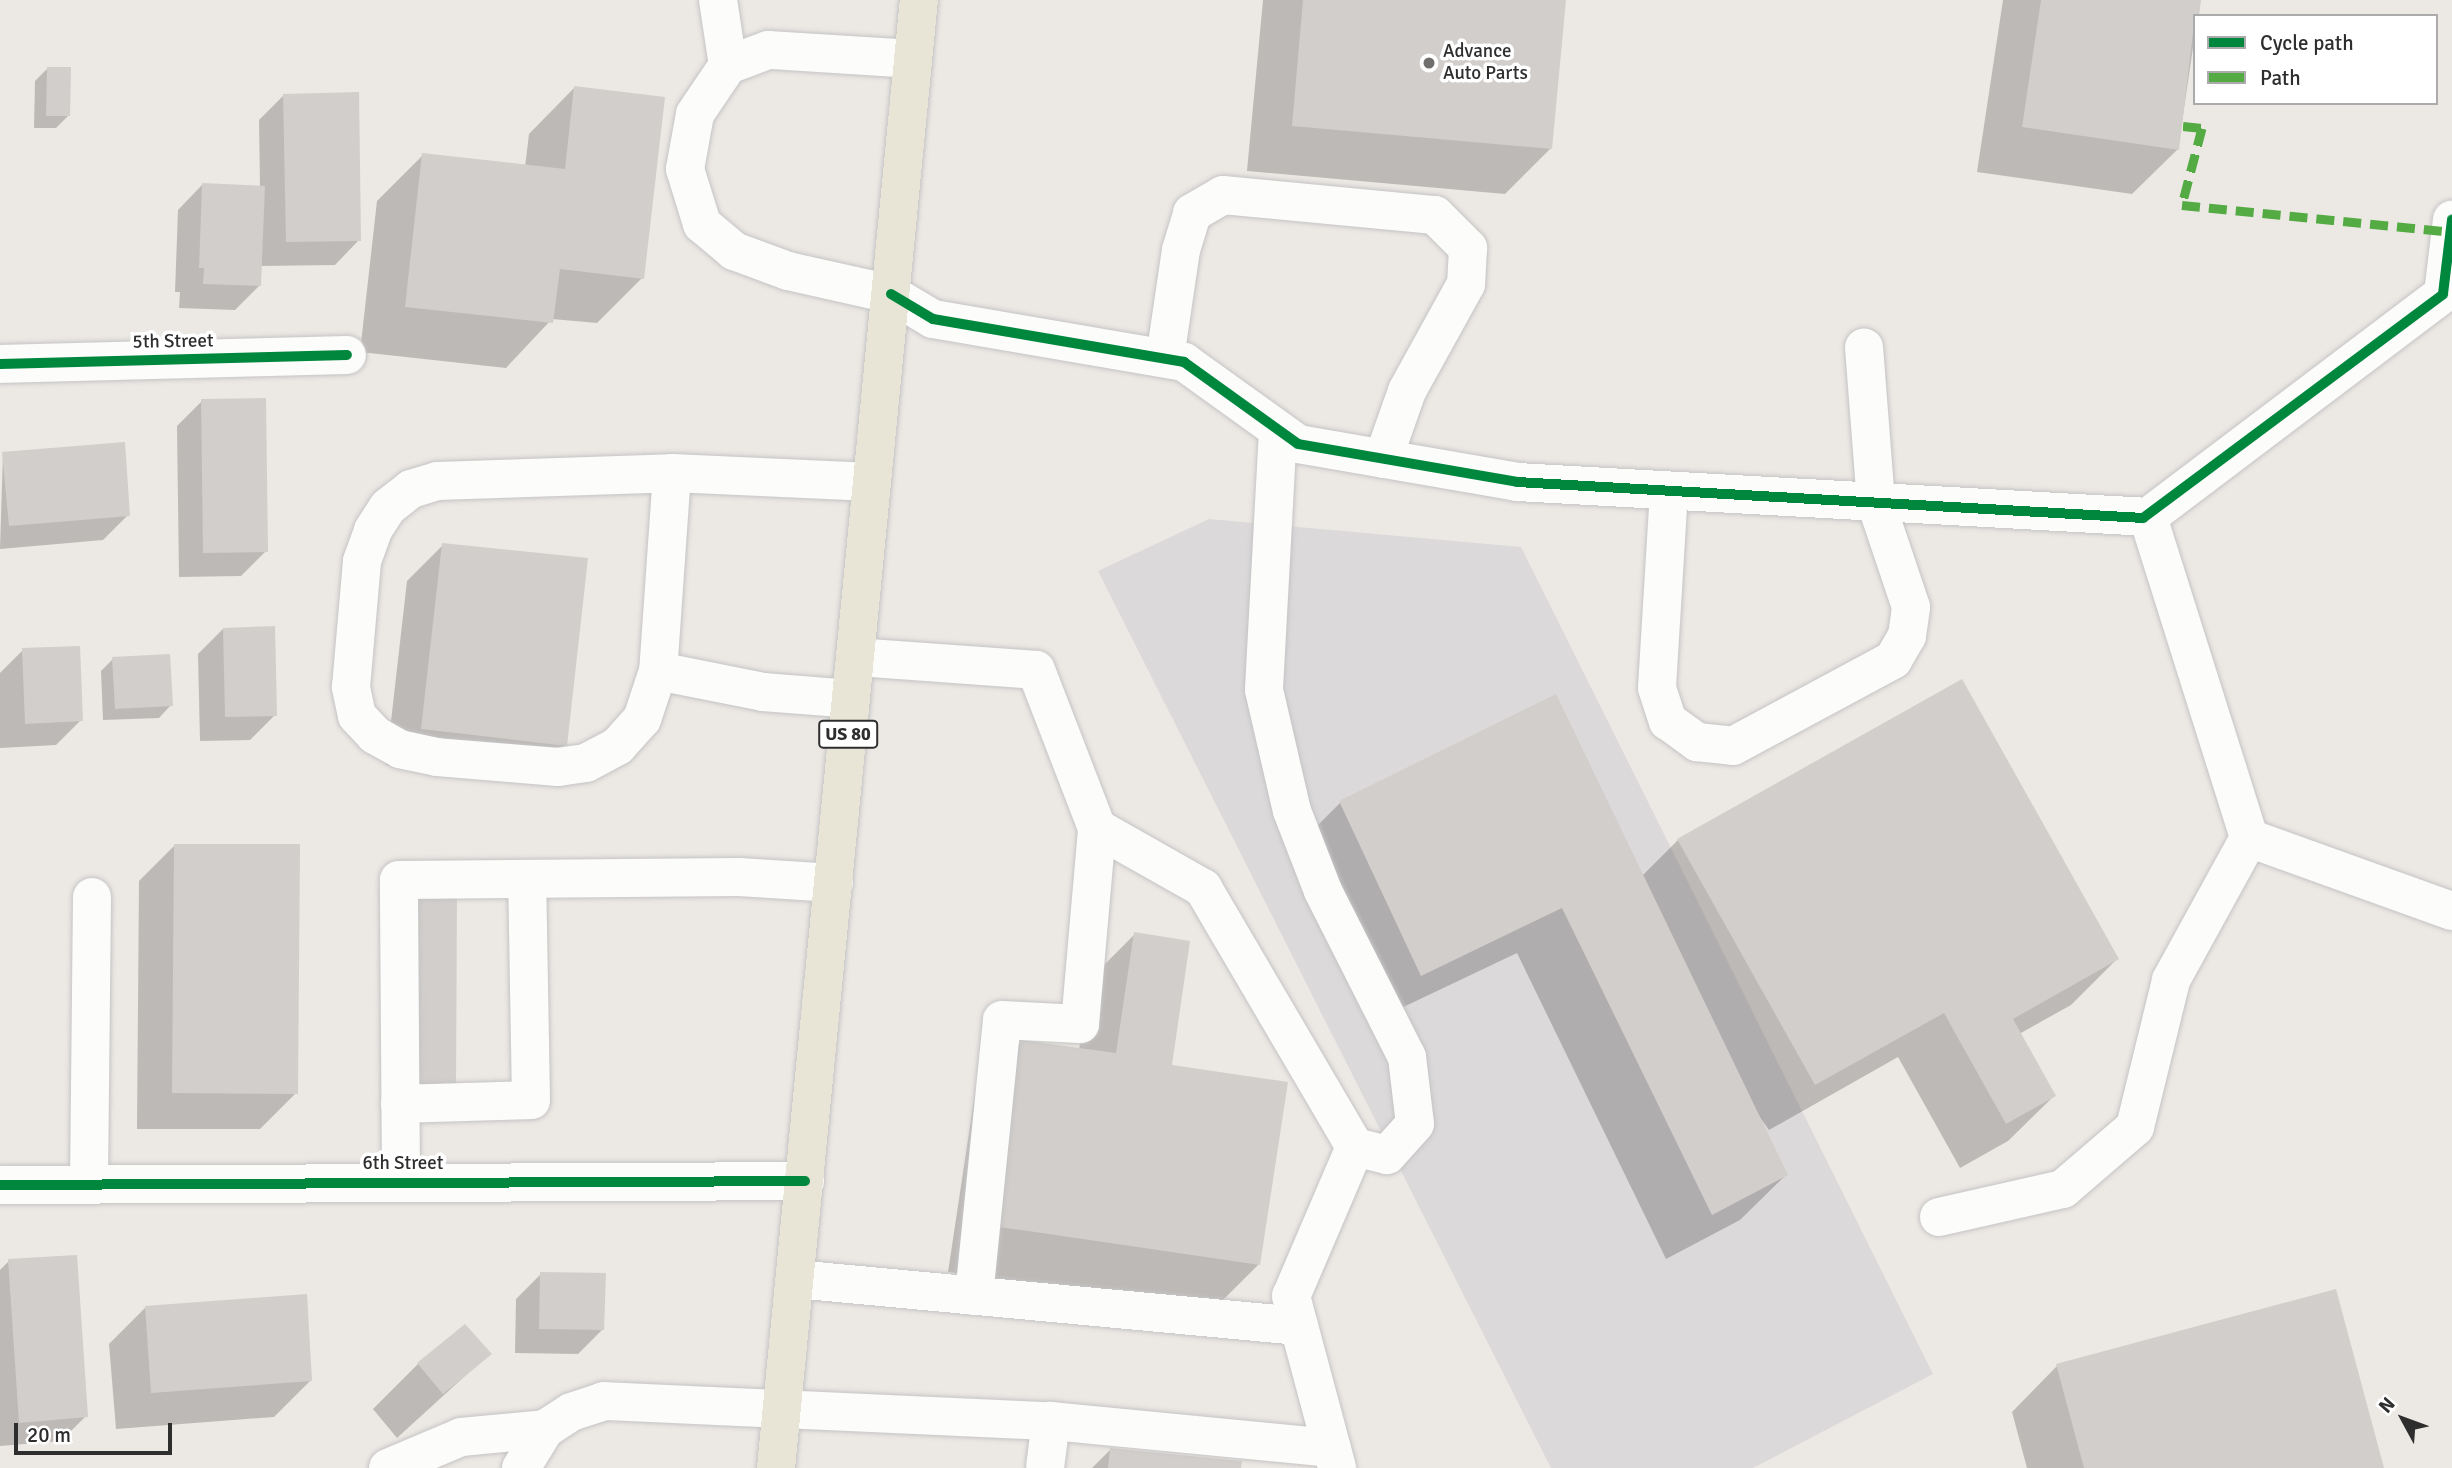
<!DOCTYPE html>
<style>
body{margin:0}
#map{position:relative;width:2452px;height:1468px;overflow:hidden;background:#ece8e4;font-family:Signika,sans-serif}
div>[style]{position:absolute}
.industrial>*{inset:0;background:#dcd9db}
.shadow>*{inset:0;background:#0003}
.building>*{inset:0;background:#d1cecb}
.roads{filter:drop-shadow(0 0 2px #c5c4c5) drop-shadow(0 0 2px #c5c4c5)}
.minor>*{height:38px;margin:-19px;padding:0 19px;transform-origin:19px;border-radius:19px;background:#fcfcfb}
.major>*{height:38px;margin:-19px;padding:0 19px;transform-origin:19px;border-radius:19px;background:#e8e4d6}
.quiet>*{height:9px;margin-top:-4.5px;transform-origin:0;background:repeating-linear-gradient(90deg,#54ab44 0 18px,transparent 0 27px)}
.cycleway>*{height:10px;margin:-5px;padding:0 5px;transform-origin:5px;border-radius:5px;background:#00873e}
.dots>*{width:19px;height:19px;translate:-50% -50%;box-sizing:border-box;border:4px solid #fff;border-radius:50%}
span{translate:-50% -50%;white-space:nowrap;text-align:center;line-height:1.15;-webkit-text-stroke:7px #fff;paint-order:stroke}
.shield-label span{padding:2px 5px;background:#fff;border:2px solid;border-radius:5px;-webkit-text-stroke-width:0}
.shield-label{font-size:18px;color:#2e2e2e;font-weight:700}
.poi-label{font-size:19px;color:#2e2e2e}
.left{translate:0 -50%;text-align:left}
.street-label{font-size:19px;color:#2e2e2e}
.legend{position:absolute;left:2193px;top:14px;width:245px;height:91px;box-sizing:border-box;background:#fff;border:2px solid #ababab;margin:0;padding:9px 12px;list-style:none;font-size:21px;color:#2e2e2e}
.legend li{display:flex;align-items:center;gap:14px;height:35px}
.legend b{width:35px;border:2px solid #ababab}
.north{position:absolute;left:2368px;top:1384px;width:70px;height:70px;-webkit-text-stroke:5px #fff;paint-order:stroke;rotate:311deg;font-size:19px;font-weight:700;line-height:28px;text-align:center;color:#2e2e2e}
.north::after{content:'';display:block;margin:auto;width:24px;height:32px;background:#2e2e2e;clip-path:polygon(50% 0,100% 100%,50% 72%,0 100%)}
.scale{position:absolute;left:14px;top:1423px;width:158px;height:32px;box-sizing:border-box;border:4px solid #2e2e2e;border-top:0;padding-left:9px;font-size:21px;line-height:24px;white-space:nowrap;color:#2e2e2e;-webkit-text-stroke:5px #fff;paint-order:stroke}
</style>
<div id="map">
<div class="industrial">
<i style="clip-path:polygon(1209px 519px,1521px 547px,1933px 1374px,1753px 1468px,1551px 1468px,1098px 571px)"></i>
</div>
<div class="shadow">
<i style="clip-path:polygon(1263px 0,1564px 0,1551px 148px,1505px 194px,1247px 171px)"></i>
<i style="clip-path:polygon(2003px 0,2200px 0,2178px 149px,2132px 194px,1977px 172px)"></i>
<i style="clip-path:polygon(47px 69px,68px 116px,56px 128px,34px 128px,35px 81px)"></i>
<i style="clip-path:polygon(574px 88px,642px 278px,597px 323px,552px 319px,506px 368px,360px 352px,377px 201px,423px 155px,525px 167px,529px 134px)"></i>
<i style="clip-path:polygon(284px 95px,359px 240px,335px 265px,260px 266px,260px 285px,235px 310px,179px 308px,180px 292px,175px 292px,178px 210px,202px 185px,260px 187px,259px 120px)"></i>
<i style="clip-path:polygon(202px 401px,266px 551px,241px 576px,179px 577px,177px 426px)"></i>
<i style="clip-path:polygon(3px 454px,128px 515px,103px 540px,0 549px)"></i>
<i style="clip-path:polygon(443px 545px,565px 745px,529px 781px,386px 765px,407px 581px)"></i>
<i style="clip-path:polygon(223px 629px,275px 715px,250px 740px,200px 741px,198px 654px)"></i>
<i style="clip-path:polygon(23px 650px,81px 720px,56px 745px,0 748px,0 673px)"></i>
<i style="clip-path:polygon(113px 659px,171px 705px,159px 718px,103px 720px,101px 671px)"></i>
<i style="clip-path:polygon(1340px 803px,1642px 876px,1678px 840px,2117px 959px,2071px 1005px,2019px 1034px,2054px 1096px,2008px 1141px,1960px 1168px,1898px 1057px,1769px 1130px,1754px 1109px,1786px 1175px,1740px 1220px,1666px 1259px,1517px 953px,1376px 1020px,1295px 848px)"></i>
<i style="clip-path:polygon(175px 845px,296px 1093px,260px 1129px,137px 1129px,139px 881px)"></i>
<i style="clip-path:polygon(1135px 934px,1170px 1066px,1258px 1265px,1213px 1310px,948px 1272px,976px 1087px,1022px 1042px,1079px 1050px,1089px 980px)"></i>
<i style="clip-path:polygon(9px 1261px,86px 1416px,61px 1441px,0 1446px,0 1270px)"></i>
<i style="clip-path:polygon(541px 1274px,603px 1329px,578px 1354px,515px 1353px,516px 1299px)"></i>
<i style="clip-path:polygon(145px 1308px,310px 1381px,274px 1417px,116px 1429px,109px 1344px)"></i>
<i style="clip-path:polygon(489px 1354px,397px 1438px,373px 1409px,418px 1364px)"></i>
<i style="clip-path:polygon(2057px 1366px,2382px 1468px,2027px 1468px,2012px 1412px)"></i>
<i style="clip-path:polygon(1110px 1450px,1240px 1468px,1092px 1468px)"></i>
</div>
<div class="building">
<i style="clip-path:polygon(1303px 0,1566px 0,1552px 149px,1292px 126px)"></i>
<i style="clip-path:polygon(2041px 0,2201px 0,2199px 16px,2195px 16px,2179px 150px,2022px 127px)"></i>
<i style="clip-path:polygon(47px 67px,71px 67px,70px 116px,46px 116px)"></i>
<i style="clip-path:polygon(574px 86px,665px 97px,644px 279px,560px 269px,553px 323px,405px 307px,422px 153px,565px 169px)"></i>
<i style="clip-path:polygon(359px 92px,361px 241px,286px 242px,283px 94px)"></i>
<i style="clip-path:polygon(202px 183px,265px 186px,261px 286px,203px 284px,204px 268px,199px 268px)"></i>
<i style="clip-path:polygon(266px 398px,268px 552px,203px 553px,201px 399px)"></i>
<i style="clip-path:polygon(125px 442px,130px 516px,9px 526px,2px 452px)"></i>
<i style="clip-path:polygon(442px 543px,588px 558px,567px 746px,421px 729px)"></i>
<i style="clip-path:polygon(275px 626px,277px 716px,225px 717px,223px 628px)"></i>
<i style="clip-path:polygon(80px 646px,83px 721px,25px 724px,22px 648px)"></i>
<i style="clip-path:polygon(170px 654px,173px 706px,115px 709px,112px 657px)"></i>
<i style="clip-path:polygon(1962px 679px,2119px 959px,2013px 1019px,2056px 1096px,2006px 1124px,1944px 1013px,1815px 1085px,1677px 839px)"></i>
<i style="clip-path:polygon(1556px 694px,1788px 1175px,1712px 1215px,1562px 908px,1421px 976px,1339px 801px)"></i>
<i style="clip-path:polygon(174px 844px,300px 844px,298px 1094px,172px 1093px)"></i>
<i style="clip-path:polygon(409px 892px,457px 892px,456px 1090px,408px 1090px)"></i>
<i style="clip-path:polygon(1134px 932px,1190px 941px,1172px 1065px,1288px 1082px,1260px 1265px,993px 1226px,1021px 1040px,1116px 1053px)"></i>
<i style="clip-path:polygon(77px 1255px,88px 1417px,19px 1423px,8px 1259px)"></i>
<i style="clip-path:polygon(540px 1272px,606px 1273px,604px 1330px,539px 1329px)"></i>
<i style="clip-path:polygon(2336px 1289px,2384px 1468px,2084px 1468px,2056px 1364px)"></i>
<i style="clip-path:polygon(307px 1294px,312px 1381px,151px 1393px,145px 1306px)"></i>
<i style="clip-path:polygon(465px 1324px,492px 1354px,443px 1394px,417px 1363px)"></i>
<i style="clip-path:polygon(1110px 1448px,1242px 1461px,1241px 1468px,1108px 1468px)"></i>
</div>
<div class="roads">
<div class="minor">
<i style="left:718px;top:0;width:66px;rotate:81.3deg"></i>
<i style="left:913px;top:59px;width:145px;rotate:-176.4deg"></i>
<i style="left:768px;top:50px;width:43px;rotate:159.4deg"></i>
<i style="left:728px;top:65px;width:59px;rotate:124deg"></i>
<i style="left:695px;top:114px;width:56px;rotate:100.3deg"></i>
<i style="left:685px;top:169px;width:58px;rotate:72.8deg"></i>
<i style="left:702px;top:224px;width:42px;rotate:40.2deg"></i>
<i style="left:734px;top:251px;width:58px;rotate:20.3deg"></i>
<i style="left:788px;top:271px;width:106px;rotate:12.6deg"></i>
<i style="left:891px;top:294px;width:49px;rotate:30.8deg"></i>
<i style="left:933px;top:319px;width:255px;rotate:9.7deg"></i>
<i style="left:1184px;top:362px;width:140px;rotate:35.7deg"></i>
<i style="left:1298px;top:444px;width:222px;rotate:9.8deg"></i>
<i style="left:1517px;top:482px;width:632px;rotate:3.17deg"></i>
<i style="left:2148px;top:517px;width:370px;rotate:-37.1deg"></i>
<i style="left:2443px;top:294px;width:75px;rotate:-83.1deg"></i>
<i style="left:1165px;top:358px;width:109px;rotate:-81.6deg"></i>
<i style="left:1181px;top:250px;width:39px;rotate:-73deg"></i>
<i style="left:1192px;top:213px;width:36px;rotate:-30deg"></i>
<i style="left:1223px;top:195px;width:213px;rotate:5.4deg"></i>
<i style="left:1435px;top:215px;width:47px;rotate:45deg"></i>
<i style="left:1468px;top:248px;width:36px;rotate:93deg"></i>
<i style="left:1466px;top:284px;width:122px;rotate:118.9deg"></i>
<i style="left:1407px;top:391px;width:72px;rotate:109.4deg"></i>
<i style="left:0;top:364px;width:347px;rotate:-1.5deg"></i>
<i style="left:1278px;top:430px;width:260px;rotate:93.1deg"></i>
<i style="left:1264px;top:690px;width:124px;rotate:77deg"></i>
<i style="left:1292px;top:811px;width:86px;rotate:68.8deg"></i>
<i style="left:1323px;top:891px;width:186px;rotate:63.2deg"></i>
<i style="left:1407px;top:1057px;width:67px;rotate:83.2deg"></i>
<i style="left:1415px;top:1124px;width:42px;rotate:132.1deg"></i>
<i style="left:1387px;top:1155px;width:33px;rotate:-166deg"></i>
<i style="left:672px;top:473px;width:198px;rotate:94deg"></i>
<i style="left:658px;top:671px;width:51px;rotate:108.4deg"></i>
<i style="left:642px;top:719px;width:36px;rotate:132deg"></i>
<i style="left:618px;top:746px;width:36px;rotate:152deg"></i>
<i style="left:586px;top:763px;width:28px;rotate:172deg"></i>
<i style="left:558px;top:767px;width:121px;rotate:-175.3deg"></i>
<i style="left:437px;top:757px;width:38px;rotate:-168deg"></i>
<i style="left:400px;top:749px;width:29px;rotate:-151deg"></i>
<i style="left:375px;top:735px;width:26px;rotate:-133deg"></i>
<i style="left:357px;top:716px;width:30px;rotate:-102deg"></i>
<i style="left:351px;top:687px;width:126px;rotate:-85deg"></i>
<i style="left:362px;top:561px;width:33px;rotate:-70deg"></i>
<i style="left:373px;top:530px;width:27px;rotate:-57deg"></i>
<i style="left:388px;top:507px;width:29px;rotate:-38deg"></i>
<i style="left:411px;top:489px;width:27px;rotate:-17deg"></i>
<i style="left:437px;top:481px;width:235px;rotate:-1.9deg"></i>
<i style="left:672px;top:473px;width:200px;rotate:2.6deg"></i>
<i style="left:1669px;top:491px;width:197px;rotate:93.5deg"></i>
<i style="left:1657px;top:688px;width:35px;rotate:72deg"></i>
<i style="left:1668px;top:721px;width:36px;rotate:36deg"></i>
<i style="left:1697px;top:742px;width:36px;rotate:6deg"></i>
<i style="left:1733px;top:746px;width:182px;rotate:-28.3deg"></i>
<i style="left:1893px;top:660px;width:28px;rotate:-60deg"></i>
<i style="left:1907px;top:636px;width:29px;rotate:-82deg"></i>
<i style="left:1911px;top:607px;width:110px;rotate:-108.6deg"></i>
<i style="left:1876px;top:503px;width:156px;rotate:-94.4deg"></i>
<i style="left:2148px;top:517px;width:337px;rotate:72.5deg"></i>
<i style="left:2249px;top:838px;width:216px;rotate:19.8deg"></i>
<i style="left:856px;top:657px;width:180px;rotate:4.1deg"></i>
<i style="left:1036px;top:670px;width:169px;rotate:68.9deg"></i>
<i style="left:1097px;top:828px;width:122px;rotate:29.5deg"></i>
<i style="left:1203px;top:888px;width:300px;rotate:59.6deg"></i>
<i style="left:1355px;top:1147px;width:162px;rotate:113.2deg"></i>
<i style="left:1291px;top:1296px;width:178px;rotate:75deg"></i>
<i style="left:658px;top:671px;width:107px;rotate:11.3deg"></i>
<i style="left:763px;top:692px;width:88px;rotate:4.5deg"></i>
<i style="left:400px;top:1104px;width:131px;rotate:-1.7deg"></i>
<i style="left:531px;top:1100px;width:221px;rotate:-91deg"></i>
<i style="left:401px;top:1182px;width:302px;rotate:-90.4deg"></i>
<i style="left:399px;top:880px;width:340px;rotate:-0.5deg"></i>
<i style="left:739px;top:877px;width:95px;rotate:3.6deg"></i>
<i style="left:89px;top:1183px;width:286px;rotate:-89.4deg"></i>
<i style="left:0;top:1185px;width:805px;rotate:-0.28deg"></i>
<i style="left:1939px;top:1217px;width:127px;rotate:-12.7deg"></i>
<i style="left:2063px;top:1189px;width:95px;rotate:-40.7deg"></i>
<i style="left:2135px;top:1127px;width:151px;rotate:-76.2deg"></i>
<i style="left:2171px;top:980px;width:162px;rotate:-61.2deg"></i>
<i style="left:795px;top:1279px;width:506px;rotate:5.33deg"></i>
<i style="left:974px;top:1296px;width:277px;rotate:-84.2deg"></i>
<i style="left:1002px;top:1020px;width:78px;rotate:2.9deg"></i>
<i style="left:1080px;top:1024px;width:197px;rotate:-85deg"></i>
<i style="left:1051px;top:1421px;width:282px;rotate:5.5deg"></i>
<i style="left:388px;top:1468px;width:79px;rotate:-23deg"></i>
<i style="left:461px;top:1437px;width:84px;rotate:-5.4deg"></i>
<i style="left:521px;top:1468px;width:46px;rotate:-58.4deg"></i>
<i style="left:545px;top:1429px;width:31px;rotate:-33deg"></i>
<i style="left:571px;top:1412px;width:35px;rotate:-18deg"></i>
<i style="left:604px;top:1401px;width:447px;rotate:2.6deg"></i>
<i style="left:1051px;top:1421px;width:47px;rotate:97.3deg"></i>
</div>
<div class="major">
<i style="left:776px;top:1468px;width:1475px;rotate:-84.44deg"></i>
</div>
</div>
<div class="quiet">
<i style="left:2183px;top:126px;width:19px;rotate:6deg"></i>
<i style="left:2202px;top:128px;width:80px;rotate:104.6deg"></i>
<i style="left:2182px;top:205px;width:270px;rotate:5.7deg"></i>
</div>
<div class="cycleway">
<i style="left:891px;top:294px;width:49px;rotate:30.8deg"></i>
<i style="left:933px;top:319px;width:255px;rotate:9.7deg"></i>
<i style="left:1184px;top:362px;width:140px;rotate:35.7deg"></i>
<i style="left:1298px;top:444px;width:222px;rotate:9.8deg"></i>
<i style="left:1517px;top:482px;width:627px;rotate:3.29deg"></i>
<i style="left:2143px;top:518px;width:374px;rotate:-36.7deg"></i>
<i style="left:2443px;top:294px;width:75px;rotate:-83.1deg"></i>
<i style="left:0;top:364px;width:347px;rotate:-1.5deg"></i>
<i style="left:0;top:1185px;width:805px;rotate:-0.28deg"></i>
</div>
<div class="dots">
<i style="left:1429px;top:63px;background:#706f6e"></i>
</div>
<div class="shield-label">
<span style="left:848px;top:734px">US 80</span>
</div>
<div class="poi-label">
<span class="left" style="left:1443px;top:63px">Advance<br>Auto Parts</span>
</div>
<div class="street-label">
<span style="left:173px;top:342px;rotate:-1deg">5th Street</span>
<span style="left:403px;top:1164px">6th Street</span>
</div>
<ul class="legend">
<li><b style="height:9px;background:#00873e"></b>Cycle path</li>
<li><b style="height:9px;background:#54ab44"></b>Path</li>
</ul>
<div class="north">N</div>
<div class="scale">20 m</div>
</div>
